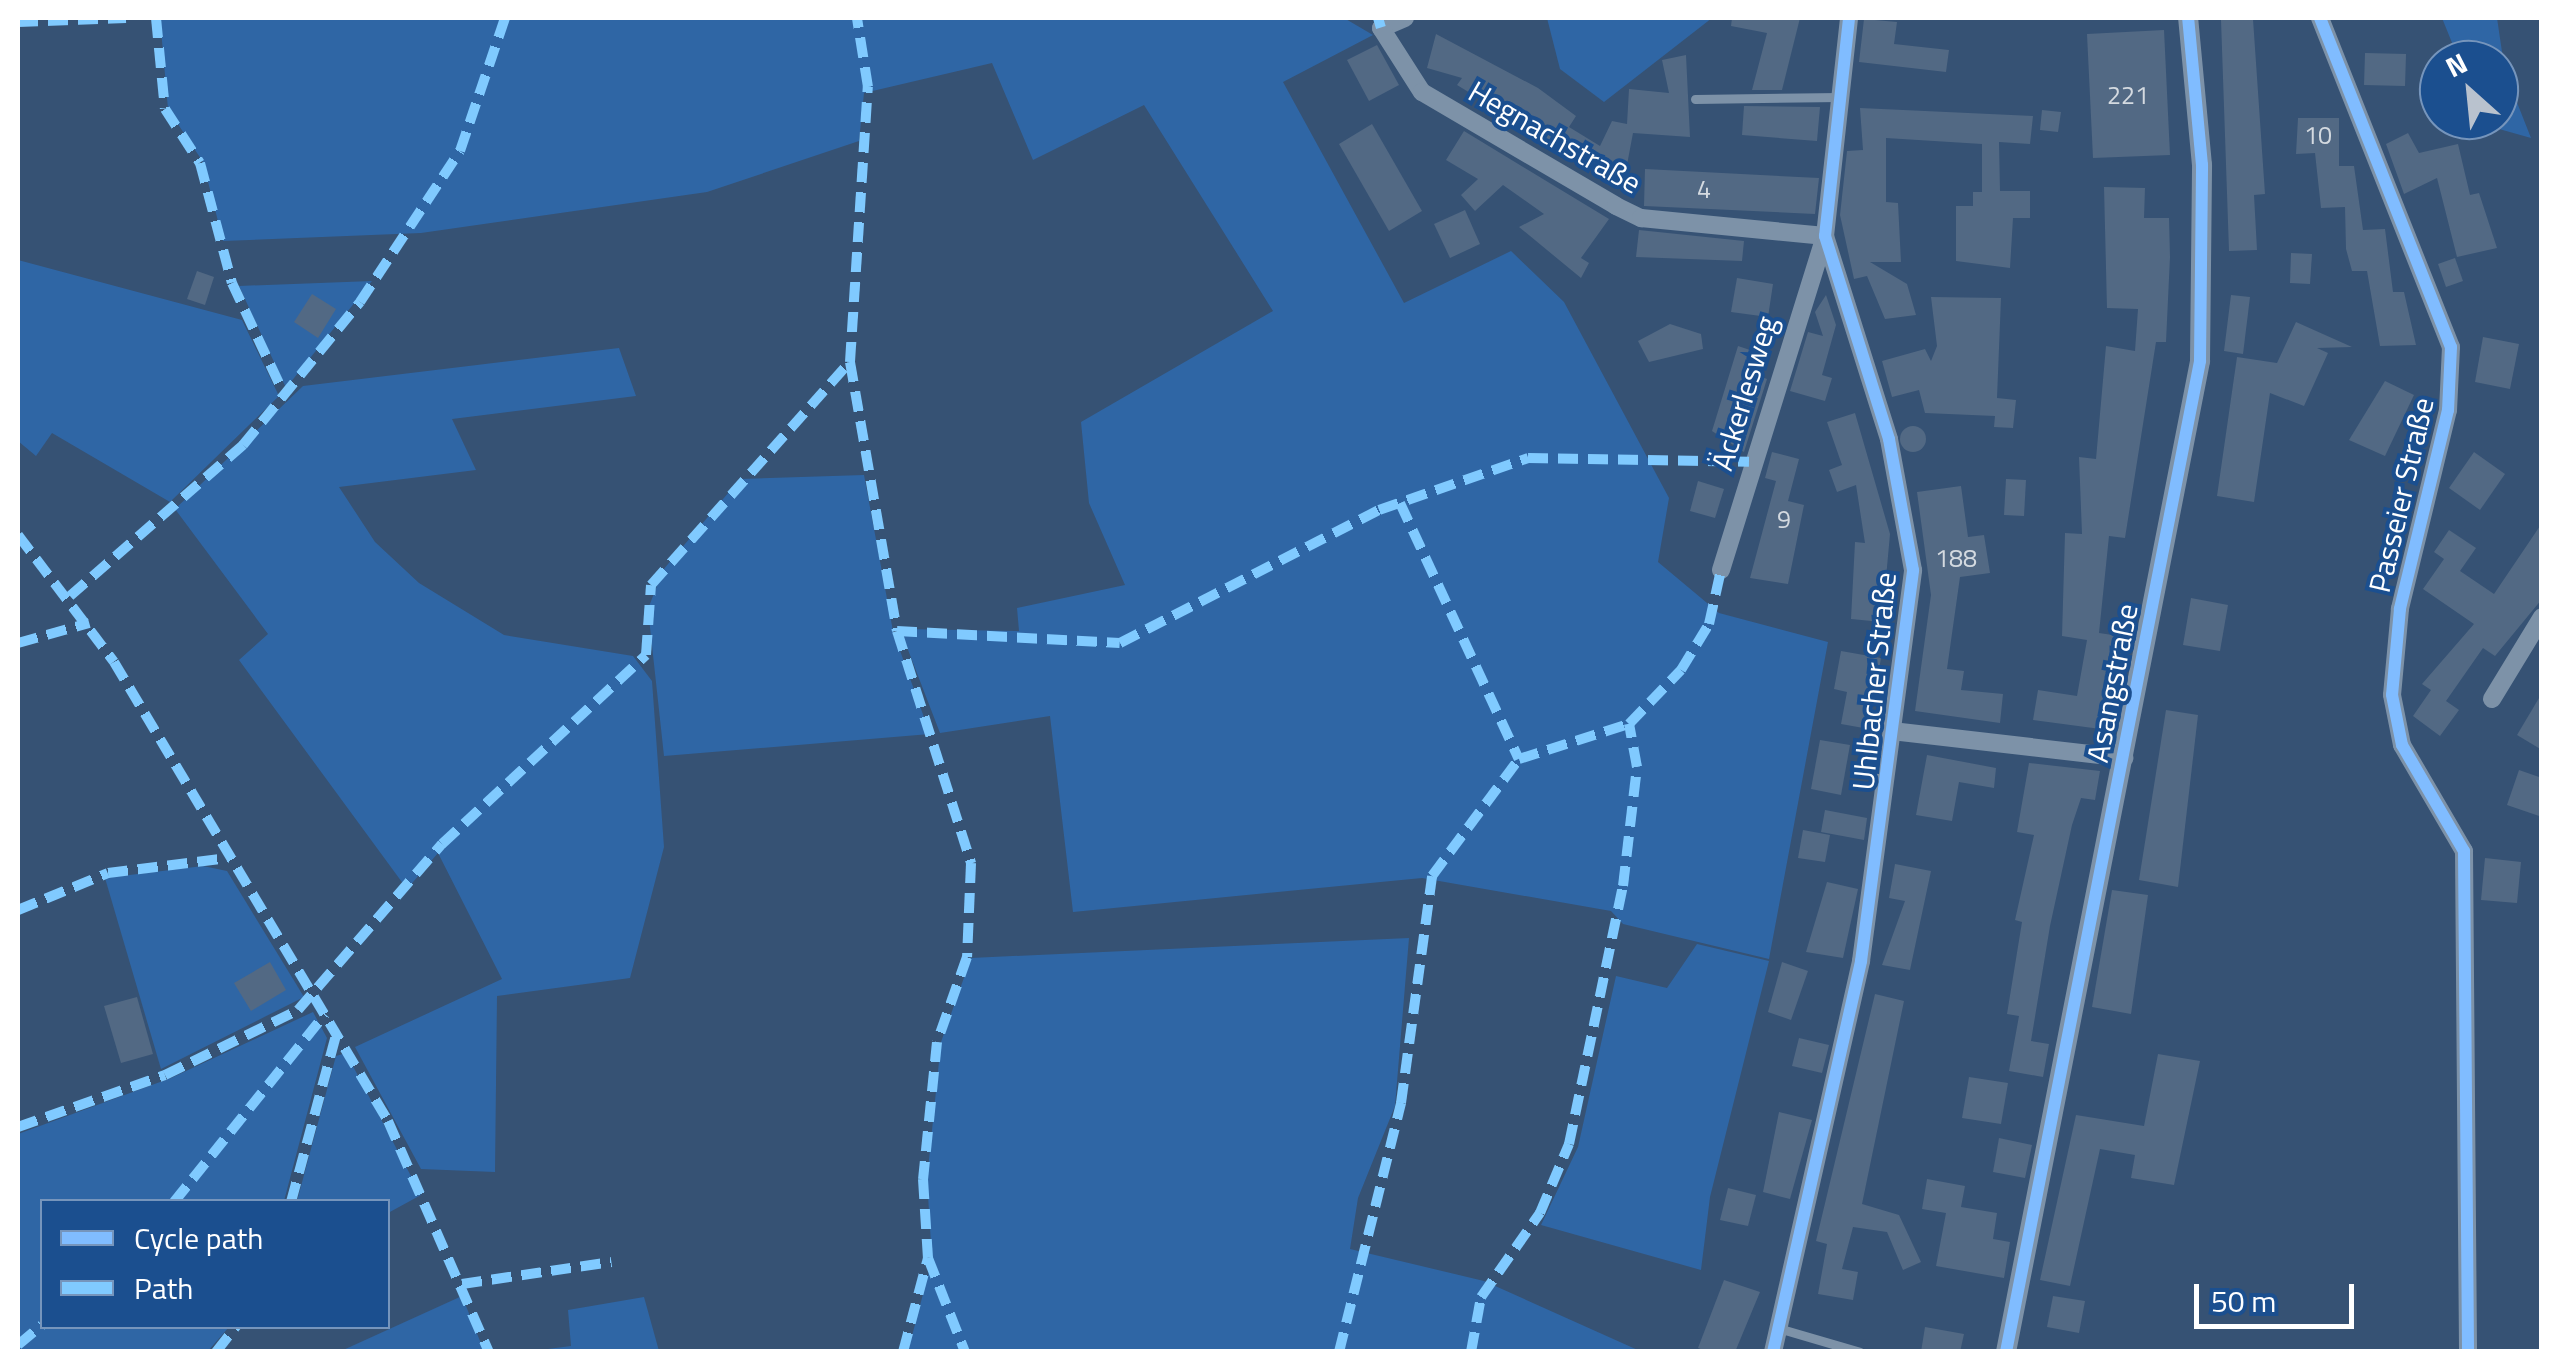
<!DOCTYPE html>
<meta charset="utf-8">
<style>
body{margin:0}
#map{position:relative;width:2559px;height:1369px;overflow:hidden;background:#365274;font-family:"Titillium Web",sans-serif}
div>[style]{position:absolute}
.green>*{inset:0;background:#2f66a5}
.building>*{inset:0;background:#526984}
.round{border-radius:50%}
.service>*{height:9px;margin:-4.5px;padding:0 4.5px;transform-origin:4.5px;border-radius:4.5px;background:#7d92a8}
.minor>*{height:18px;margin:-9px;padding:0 9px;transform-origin:9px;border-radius:9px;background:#7d92a8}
.tertiary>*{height:20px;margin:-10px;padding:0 10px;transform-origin:10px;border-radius:10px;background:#7d92a8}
.quiet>*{height:10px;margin-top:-5px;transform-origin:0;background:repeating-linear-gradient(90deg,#80caff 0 20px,transparent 0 30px)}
.cycleway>*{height:12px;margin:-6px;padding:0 6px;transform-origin:6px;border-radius:6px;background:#80bcff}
span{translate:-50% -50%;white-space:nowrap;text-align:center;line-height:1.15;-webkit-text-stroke:8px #1b4f8f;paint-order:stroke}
.number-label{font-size:25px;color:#d4dae0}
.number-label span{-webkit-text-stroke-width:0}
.street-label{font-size:30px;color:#fff}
.frame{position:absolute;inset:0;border:20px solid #fff;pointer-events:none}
.legend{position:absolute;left:40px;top:1199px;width:350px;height:130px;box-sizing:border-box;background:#1b4f8f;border:2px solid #7695bc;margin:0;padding:12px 18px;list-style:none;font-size:30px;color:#fff}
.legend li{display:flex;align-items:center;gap:20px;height:50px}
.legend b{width:50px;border:2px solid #7695bc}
.north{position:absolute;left:2419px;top:40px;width:100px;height:100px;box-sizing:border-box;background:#1b4f8f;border:2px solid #7695bc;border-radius:50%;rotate:333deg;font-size:28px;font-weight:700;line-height:40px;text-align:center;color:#fff}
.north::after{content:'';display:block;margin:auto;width:35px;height:45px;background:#b9c2ce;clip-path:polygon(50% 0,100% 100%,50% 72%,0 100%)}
.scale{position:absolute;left:2194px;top:1284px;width:160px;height:45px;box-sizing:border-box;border:5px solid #fff;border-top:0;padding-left:12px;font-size:30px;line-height:35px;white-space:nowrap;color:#fff;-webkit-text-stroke:8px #1b4f8f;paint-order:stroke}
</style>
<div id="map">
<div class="green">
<i style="clip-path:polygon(160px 18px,1344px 18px,1373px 35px,1283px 82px,1404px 303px,1511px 251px,1564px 302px,1669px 498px,1658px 562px,1719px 613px,1828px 642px,1769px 959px,1623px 924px,1611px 911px,1422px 878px,1073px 912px,1050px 716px,940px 733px,900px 629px,1019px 631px,1017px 608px,1125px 585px,1089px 503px,1081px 422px,1273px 311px,1144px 105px,1033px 160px,992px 63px,864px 93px,859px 141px,707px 192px,421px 233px,223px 241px,203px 162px,168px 109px)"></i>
<i style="clip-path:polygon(1547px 18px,1712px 18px,1604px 102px,1560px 69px)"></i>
<i style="clip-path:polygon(2442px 18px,2497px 18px,2505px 72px,2531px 138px,2485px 125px,2499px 120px,2499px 60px,2459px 60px)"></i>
<i style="clip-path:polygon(18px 260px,242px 320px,279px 396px,170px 502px,52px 433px,36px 456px,18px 441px)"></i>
<i style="clip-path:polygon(372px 281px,286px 388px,239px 286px)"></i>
<i style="clip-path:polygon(619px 348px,636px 396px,452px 419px,476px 470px,339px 487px,375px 542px,419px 583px,504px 635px,633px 656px,652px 681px,664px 847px,630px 978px,497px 996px,495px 1172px,421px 1169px,355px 1047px,502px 979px,438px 853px,407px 889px,239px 660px,268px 634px,175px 509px,303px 386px)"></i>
<i style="clip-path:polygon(864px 475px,893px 631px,930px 734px,664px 756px,648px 609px,663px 570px,740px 479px)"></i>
<i style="clip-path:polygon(203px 866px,227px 871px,304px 997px,161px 1069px,105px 878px)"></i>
<i style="clip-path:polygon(1409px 938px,1395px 1106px,1358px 1198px,1350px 1249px,1484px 1281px,1640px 1351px,908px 1351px,932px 1260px,927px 1179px,941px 1042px,971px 958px)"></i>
<i style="clip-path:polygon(1697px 944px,1769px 961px,1710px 1197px,1701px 1270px,1541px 1225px,1578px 1147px,1616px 976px,1667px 988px)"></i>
<i style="clip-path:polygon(313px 1012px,327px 1038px,284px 1201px,42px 1202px,42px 1326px,229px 1327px,208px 1351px,18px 1351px,18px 1134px,171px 1078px)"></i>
<i style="clip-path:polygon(346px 1053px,421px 1195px,388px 1213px,388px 1202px,297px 1201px,336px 1056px)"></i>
<i style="clip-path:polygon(462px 1296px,484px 1351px,341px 1351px)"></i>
<i style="clip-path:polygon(644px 1297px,659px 1351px,532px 1351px,571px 1346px,568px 1310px)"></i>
</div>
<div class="building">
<i style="clip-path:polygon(1732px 18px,1800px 18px,1782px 90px,1752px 90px,1767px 33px,1731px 26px)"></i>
<i style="clip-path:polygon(1864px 19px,1897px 22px,1894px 44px,1949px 50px,1946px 72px,1859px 62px)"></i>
<i style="clip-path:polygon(2253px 19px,2265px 194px,2254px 195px,2257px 250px,2229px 251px,2221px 20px)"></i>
<i style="clip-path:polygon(2164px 30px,2170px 155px,2093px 158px,2087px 34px)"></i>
<i style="clip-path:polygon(1436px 34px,1538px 88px,1576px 116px,1569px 127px,1600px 146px,1612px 121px,1627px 124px,1629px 89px,1669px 93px,1662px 60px,1686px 55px,1690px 137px,1633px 133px,1623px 186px,1457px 85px,1462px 78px,1427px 68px)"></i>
<i style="clip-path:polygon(1377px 45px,1399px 85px,1369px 101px,1347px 60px)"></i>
<i style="clip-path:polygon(2365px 53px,2406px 54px,2405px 86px,2364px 85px)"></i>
<i style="clip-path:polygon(1744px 106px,1820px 107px,1817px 141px,1742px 135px)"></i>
<i style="clip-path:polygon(1860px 108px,2033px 116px,2030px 144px,1999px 142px,2000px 191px,2030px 191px,2030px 218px,2013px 218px,2010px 268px,1956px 261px,1956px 206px,1973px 206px,1973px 192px,1982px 192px,1982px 144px,1886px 138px,1886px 202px,1898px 203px,1901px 262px,1870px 262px,1907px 284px,1916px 315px,1885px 319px,1867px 276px,1854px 279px,1840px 215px,1847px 151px,1863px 150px)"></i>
<i style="clip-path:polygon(2042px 110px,2061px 112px,2058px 132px,2040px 130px)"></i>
<i style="clip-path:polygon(2298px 118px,2339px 118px,2339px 166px,2354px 166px,2363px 230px,2385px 229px,2393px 292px,2404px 292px,2416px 345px,2380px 346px,2367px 271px,2352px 271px,2346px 249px,2345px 207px,2321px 208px,2315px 153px,2296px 154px)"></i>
<i style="clip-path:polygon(1372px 124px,1422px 211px,1389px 231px,1339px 144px)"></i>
<i style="clip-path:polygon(1464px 131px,1609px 219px,1581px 258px,1589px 263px,1581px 278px,1519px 227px,1544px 214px,1503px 185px,1475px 211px,1461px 195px,1478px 179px,1446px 160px)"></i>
<i style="clip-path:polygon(2408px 133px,2419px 153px,2458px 144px,2470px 195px,2479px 193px,2497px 248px,2457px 257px,2437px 178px,2404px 194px,2386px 144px)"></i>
<i style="clip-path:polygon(1645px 169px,1819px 178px,1815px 214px,1644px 206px)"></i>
<i style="clip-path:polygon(2104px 187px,2145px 188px,2144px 218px,2169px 218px,2170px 257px,2166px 342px,2156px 342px,2125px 538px,2109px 536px,2099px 633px,2126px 637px,2108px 730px,2033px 720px,2038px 690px,2077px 696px,2087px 640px,2062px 636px,2065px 533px,2082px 534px,2079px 457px,2096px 459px,2106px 346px,2135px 351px,2138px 309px,2107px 308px)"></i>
<i style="clip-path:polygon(1465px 210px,1480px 244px,1450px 258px,1434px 224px)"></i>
<i style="clip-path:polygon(1639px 230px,1744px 241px,1742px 261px,1636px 257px)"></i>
<i style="clip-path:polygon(2291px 253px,2312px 254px,2310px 284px,2290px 283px)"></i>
<i style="clip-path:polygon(2455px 258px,2463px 281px,2446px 287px,2438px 264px)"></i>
<i style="clip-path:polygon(197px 271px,214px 277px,205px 305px,187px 299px)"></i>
<i style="clip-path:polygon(1737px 278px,1773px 284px,1768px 317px,1731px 312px)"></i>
<i style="clip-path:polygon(312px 294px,336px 309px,318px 338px,294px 322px)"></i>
<i style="clip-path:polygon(1826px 295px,1836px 325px,1822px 375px,1832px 378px,1825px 401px,1790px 391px,1808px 332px,1823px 336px,1815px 312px)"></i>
<i style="clip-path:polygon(2231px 295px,2250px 297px,2243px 354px,2224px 351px)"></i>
<i style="clip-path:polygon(1931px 297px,2001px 298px,1997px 398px,2016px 400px,2013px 428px,1994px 427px,1995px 416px,1925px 413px,1919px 390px,1892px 397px,1882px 361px,1925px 349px,1931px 361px,1937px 346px)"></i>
<i style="clip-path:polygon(2296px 322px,2352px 347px,2317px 348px,2328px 353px,2304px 406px,2270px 393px,2254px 502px,2217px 496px,2237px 357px,2277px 363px)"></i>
<i style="clip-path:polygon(1670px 324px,1701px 334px,1703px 349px,1649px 362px,1638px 341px)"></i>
<i style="clip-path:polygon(2483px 337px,2519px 344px,2510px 389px,2475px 382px)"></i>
<i style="clip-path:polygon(1738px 346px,1753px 351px,1746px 371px,1767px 379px,1744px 452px,1712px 431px)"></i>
<i style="clip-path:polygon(2385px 381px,2414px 395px,2385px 456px,2349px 440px)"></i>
<i style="clip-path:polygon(1855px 413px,1890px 534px,1882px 622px,1851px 619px,1855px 542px,1865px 543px,1856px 485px,1837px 492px,1829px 470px,1842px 465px,1827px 422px)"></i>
<i class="round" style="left:1900px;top:426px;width:26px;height:26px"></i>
<i style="clip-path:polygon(1772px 452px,1799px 459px,1788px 501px,1804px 505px,1788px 584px,1750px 578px,1776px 481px,1765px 478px)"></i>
<i style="clip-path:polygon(2474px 452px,2505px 474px,2480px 510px,2449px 488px)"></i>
<i style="clip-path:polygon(2006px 479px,2026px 480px,2024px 516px,2004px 515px)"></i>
<i style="clip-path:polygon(1698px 481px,1724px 489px,1715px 518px,1690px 511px)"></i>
<i style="clip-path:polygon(1961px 486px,1968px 537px,1984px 535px,1990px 573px,1960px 577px,1947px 669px,1964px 671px,1961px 690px,2003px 694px,2000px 723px,1915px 711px,1931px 595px,1917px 492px)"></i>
<i style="clip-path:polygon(2542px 523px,2542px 599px,2495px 656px,2483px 648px,2446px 701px,2459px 710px,2440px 736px,2413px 716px,2431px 690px,2422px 684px,2474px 624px,2423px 589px,2444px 559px,2434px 552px,2449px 530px,2476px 548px,2460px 571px,2494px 594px)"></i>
<i style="clip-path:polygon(2191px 598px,2228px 605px,2220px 651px,2183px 645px)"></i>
<i style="clip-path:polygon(1841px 651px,1881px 658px,1869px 729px,1841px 724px,1847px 692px,1834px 689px)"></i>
<i style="clip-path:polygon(2542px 693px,2542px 750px,2517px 735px)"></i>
<i style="clip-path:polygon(2166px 710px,2198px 715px,2178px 887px,2139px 880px)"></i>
<i style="clip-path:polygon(1820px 740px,1850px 745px,1841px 795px,1811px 789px)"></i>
<i style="clip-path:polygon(1927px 755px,1996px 768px,1994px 788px,1959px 782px,1952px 821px,1916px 815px)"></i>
<i style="clip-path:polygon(2029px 763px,2100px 771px,2095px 800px,2081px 798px,2072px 825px,2050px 926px,2031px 1041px,2049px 1044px,2043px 1077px,2009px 1071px,2019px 1016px,2007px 1014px,2022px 922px,2015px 920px,2034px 835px,2017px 832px)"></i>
<i style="clip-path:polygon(2519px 770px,2542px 778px,2542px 817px,2507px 805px)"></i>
<i style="clip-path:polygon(1825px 810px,1867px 818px,1864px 840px,1821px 832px)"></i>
<i style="clip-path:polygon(1803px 830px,1830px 835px,1825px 862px,1798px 858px)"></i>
<i style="clip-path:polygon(2485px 858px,2521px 862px,2517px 903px,2481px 900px)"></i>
<i style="clip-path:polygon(1895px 864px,1931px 871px,1910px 970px,1882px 965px,1905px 901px,1889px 898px)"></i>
<i style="clip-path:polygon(1827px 882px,1858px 889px,1843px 958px,1806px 952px)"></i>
<i style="clip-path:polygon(2112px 890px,2148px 895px,2131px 1014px,2092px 1007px)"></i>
<i style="clip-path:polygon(270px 962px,286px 990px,251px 1011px,234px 983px)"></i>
<i style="clip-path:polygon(1782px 962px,1808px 971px,1791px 1020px,1768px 1012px)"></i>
<i style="clip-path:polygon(1875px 994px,1904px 1001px,1862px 1204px,1899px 1215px,1921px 1262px,1903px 1270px,1887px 1232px,1853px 1227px,1842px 1269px,1858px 1272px,1853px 1300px,1818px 1294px,1827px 1244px,1816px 1241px)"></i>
<i style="clip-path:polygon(137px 997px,153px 1054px,121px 1063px,104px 1006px)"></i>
<i style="clip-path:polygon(1799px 1038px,1829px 1045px,1822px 1073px,1792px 1066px)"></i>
<i style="clip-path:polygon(2158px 1054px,2200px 1061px,2174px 1185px,2131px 1178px,2135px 1155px,2100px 1149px,2070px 1286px,2040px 1280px,2076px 1115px,2144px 1126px)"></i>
<i style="clip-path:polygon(1969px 1077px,2008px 1083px,2001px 1124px,1962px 1118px)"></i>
<i style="clip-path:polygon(1779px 1112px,1812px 1120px,1790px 1199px,1763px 1192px)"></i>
<i style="clip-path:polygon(1999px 1138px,2032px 1145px,2025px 1178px,1993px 1172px)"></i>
<i style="clip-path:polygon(1927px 1179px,1965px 1186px,1961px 1207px,1997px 1213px,1993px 1239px,2010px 1242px,2004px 1278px,1936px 1266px,1946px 1213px,1922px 1209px)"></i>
<i style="clip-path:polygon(1728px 1188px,1756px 1195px,1748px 1226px,1720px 1220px)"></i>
<i style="clip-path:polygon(1724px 1280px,1760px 1292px,1735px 1352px,1708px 1352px,1698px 1348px)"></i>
<i style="clip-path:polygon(2053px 1296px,2085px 1301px,2079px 1333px,2047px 1327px)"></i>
<i style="clip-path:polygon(1925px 1327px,1964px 1334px,1960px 1352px,1921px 1352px)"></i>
</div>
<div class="service">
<i style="left:1695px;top:99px;width:145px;rotate:-0.8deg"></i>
<i style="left:1778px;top:1328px;width:85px;rotate:16.3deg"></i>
</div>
<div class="minor">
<i style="left:1405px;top:18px;width:26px;rotate:157deg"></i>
<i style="left:1381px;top:28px;width:76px;rotate:57.4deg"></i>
<i style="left:1422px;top:92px;width:225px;rotate:30.4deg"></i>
<i style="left:1616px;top:206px;width:28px;rotate:26deg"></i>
<i style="left:1641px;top:218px;width:185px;rotate:5.6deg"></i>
<i style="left:2320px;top:18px;width:354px;rotate:68.3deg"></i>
<i style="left:2451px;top:347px;width:63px;rotate:92.7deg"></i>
<i style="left:2448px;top:410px;width:205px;rotate:103.6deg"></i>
<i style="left:2400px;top:609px;width:86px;rotate:95.3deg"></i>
<i style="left:2392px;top:695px;width:51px;rotate:78.7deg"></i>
<i style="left:2402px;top:745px;width:123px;rotate:59.7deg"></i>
<i style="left:2464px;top:851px;width:501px;rotate:89.54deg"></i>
<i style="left:1721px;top:570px;width:350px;rotate:-72.7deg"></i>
<i style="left:2492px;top:699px;width:96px;rotate:-58.6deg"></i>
<i style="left:1892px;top:731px;width:234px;rotate:6.6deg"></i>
<i style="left:1773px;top:1352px;width:401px;rotate:-77.3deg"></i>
<i style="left:1861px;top:961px;width:394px;rotate:-82.4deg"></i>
<i style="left:1913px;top:570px;width:133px;rotate:-100.4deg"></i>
<i style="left:1889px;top:439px;width:213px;rotate:-107.5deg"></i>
<i style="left:1825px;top:236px;width:219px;rotate:-83.7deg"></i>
</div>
<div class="tertiary">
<i style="left:2006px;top:1352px;width:1010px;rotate:-78.92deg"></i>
<i style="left:2200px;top:361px;width:196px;rotate:-89.4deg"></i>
<i style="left:2202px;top:165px;width:148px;rotate:-95.4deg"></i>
</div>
<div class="quiet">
<i style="left:156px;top:18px;width:91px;rotate:84.4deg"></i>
<i style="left:165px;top:109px;width:64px;rotate:57.1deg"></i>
<i style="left:200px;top:163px;width:124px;rotate:75.1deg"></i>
<i style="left:232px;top:283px;width:125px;rotate:64.9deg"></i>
<i style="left:1378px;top:18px;width:10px;rotate:73deg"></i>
<i style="left:18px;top:22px;width:108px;rotate:-2.1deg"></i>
<i style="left:850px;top:362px;width:273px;rotate:80.1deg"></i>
<i style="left:897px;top:631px;width:244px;rotate:72.3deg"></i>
<i style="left:971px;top:863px;width:94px;rotate:92.4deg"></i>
<i style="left:967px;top:957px;width:90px;rotate:109.4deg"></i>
<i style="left:937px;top:1042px;width:138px;rotate:95.8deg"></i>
<i style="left:923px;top:1179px;width:79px;rotate:86.4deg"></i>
<i style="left:928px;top:1258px;width:101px;rotate:68.5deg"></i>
<i style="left:1400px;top:503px;width:282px;rotate:65.1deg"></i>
<i style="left:18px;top:535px;width:159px;rotate:52.9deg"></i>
<i style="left:114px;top:662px;width:535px;rotate:59.16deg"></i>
<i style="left:388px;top:1121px;width:252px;rotate:66.4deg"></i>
<i style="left:70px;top:596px;width:230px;rotate:-41.1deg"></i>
<i style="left:243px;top:445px;width:185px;rotate:-50.7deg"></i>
<i style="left:360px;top:302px;width:181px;rotate:-56.5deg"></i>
<i style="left:460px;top:151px;width:140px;rotate:-71.3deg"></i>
<i style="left:897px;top:631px;width:223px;rotate:3.1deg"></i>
<i style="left:1120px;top:643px;width:291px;rotate:-27.2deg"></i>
<i style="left:1379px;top:510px;width:158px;rotate:-19.2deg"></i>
<i style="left:1528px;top:458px;width:221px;rotate:1deg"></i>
<i style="left:18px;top:643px;width:74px;rotate:-15.7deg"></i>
<i style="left:18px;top:910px;width:97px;rotate:-22.3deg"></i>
<i style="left:108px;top:873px;width:121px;rotate:-7.1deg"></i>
<i style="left:18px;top:1127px;width:156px;rotate:-19.5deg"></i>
<i style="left:165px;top:1075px;width:148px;rotate:-26deg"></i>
<i style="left:298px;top:1010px;width:220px;rotate:-49.1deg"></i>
<i style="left:442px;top:844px;width:278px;rotate:-42.8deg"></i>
<i style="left:646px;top:655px;width:70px;rotate:-85.9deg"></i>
<i style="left:651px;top:585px;width:299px;rotate:-48.3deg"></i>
<i style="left:850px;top:362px;width:276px;rotate:-86.3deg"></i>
<i style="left:868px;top:87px;width:70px;rotate:-99.1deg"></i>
<i style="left:174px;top:1202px;width:241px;rotate:-51.2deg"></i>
<i style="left:291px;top:1202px;width:176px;rotate:-74.9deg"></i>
<i style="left:462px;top:1284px;width:151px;rotate:-8.4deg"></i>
<i style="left:18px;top:1345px;width:31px;rotate:-40deg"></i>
<i style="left:216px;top:1352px;width:33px;rotate:-52deg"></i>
<i style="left:903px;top:1352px;width:97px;rotate:-75.1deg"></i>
<i style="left:1339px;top:1352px;width:257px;rotate:-76deg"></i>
<i style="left:1401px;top:1103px;width:229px;rotate:-82.2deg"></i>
<i style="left:1432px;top:876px;width:146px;rotate:-53.4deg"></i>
<i style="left:1519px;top:759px;width:115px;rotate:-17.7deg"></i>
<i style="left:1629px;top:724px;width:75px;rotate:-46.1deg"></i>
<i style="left:1681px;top:670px;width:54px;rotate:-58.7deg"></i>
<i style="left:1709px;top:624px;width:55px;rotate:-77.5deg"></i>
<i style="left:1471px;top:1352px;width:56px;rotate:-79.7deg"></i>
<i style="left:1481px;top:1297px;width:103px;rotate:-54.9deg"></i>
<i style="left:1540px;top:1213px;width:75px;rotate:-67.2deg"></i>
<i style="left:1569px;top:1144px;width:264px;rotate:-78.2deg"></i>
<i style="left:1623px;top:886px;width:120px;rotate:-83.3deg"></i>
<i style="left:1637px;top:767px;width:44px;rotate:-100.5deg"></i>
</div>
<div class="cycleway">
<i style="left:2320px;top:18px;width:354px;rotate:68.3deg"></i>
<i style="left:2451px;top:347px;width:63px;rotate:92.7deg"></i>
<i style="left:2448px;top:410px;width:205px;rotate:103.6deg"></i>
<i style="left:2400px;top:609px;width:86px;rotate:95.3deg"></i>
<i style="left:2392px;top:695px;width:51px;rotate:78.7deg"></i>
<i style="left:2402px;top:745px;width:123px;rotate:59.7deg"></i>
<i style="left:2464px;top:851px;width:501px;rotate:89.54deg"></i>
<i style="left:1773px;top:1352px;width:401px;rotate:-77.3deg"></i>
<i style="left:1861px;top:961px;width:394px;rotate:-82.4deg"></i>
<i style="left:1913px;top:570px;width:133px;rotate:-100.4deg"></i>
<i style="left:1889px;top:439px;width:213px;rotate:-107.5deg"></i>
<i style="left:1825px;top:236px;width:219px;rotate:-83.7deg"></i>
<i style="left:2006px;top:1352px;width:1010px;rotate:-78.92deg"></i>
<i style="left:2200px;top:361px;width:196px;rotate:-89.4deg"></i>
<i style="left:2202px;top:165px;width:148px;rotate:-95.4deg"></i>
</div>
<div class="number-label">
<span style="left:2128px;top:95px">221</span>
<span style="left:2318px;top:135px">10</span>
<span style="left:1704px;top:189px">4</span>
<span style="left:1784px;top:519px">9</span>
<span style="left:1956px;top:558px">188</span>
</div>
<div class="street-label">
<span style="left:1555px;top:137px;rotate:30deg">Hegnachstraße</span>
<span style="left:1744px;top:393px;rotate:-73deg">Äckerlesweg</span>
<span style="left:2401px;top:495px;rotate:-77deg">Passeier Straße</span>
<span style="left:1874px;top:681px;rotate:-84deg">Uhlbacher Straße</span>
<span style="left:2112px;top:683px;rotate:-79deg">Asangstraße</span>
</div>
<div class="frame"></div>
<ul class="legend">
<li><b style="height:12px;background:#80bcff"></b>Cycle path</li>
<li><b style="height:12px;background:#80caff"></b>Path</li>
</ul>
<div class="north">N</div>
<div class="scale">50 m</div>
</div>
